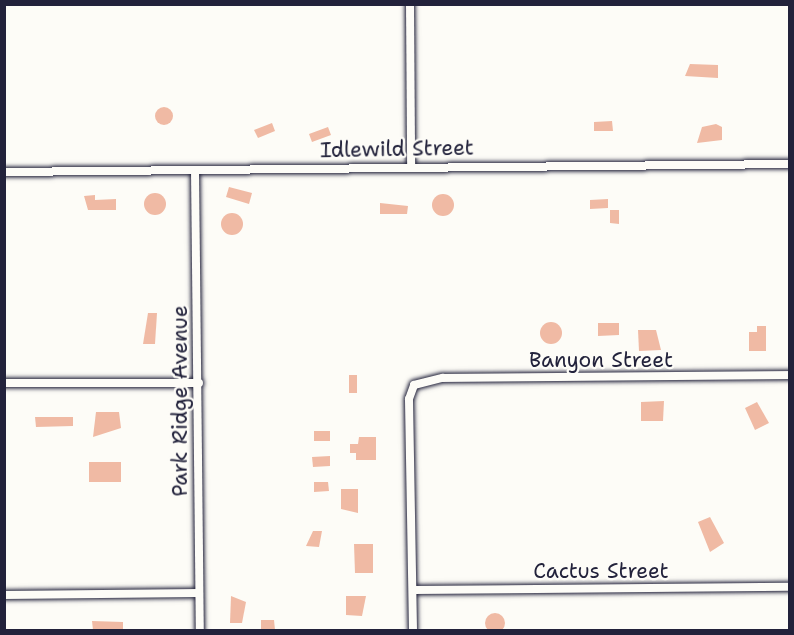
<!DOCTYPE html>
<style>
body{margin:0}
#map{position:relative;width:794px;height:635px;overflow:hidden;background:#fdfcf7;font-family:"Shantell Sans",sans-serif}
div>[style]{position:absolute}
.building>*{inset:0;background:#f0baa4}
.round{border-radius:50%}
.roads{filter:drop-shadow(0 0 2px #22223b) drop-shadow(0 0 2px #22223b)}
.minor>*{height:8px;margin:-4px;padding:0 4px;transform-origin:4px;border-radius:4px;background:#fdfcf7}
span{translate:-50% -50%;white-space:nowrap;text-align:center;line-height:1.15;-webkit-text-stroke:4.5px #fdfcf7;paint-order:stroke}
.street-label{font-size:21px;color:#22223b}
.frame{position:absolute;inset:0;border:6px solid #22223b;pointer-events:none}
</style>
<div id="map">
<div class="building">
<i style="clip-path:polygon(690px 64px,718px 65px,718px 78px,685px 76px)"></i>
<i class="round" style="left:155px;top:107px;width:18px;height:18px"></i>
<i style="clip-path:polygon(612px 121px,613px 131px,594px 131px,594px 122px)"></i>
<i style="clip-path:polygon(272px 123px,275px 131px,258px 138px,254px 130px)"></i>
<i style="clip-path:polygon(716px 124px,722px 127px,722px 140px,697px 143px,702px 127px)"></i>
<i style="clip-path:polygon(328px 127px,331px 135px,312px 142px,309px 134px)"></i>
<i style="clip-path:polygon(229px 187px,252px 193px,249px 204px,226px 197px)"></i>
<i class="round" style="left:144px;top:193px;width:22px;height:22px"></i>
<i class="round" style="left:432px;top:194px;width:22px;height:22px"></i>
<i style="clip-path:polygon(95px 195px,95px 200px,116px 199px,116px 210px,88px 210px,84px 196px)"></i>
<i style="clip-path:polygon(608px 199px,608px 208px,590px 209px,590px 200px)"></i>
<i style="clip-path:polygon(380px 203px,408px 206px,407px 214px,380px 214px)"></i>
<i style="clip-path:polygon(610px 210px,619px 210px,619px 224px,610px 223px)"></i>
<i class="round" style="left:221px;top:213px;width:22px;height:22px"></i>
<i style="clip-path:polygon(148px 313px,157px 313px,155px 344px,143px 344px)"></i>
<i class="round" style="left:540px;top:322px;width:22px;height:22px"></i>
<i style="clip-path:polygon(598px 323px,619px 323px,619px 335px,598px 336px)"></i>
<i style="clip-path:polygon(757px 326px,766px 326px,766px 351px,749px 351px,749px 332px,757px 332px)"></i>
<i style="clip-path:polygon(638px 330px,656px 330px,661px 350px,639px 351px)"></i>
<i style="clip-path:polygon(349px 375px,357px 375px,357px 393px,349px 393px)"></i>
<i style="clip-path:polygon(664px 401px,663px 421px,641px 421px,641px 402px)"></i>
<i style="clip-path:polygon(757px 402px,769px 423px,755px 430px,745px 408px)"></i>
<i style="clip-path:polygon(96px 412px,119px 412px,121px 428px,93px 437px)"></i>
<i style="clip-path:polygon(35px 417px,73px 417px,73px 426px,36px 427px)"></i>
<i style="clip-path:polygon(314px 431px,330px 431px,330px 441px,314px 441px)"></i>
<i style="clip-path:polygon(359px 437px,376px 437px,376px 460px,356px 460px,356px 453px,350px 453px,350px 444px,358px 444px)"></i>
<i style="clip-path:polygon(330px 456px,330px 466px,313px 467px,312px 457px)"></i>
<i style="clip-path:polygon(89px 462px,121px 462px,121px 482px,89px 482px)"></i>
<i style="clip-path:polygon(314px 482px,328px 482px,329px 491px,314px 492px)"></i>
<i style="clip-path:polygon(341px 489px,358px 489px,358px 513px,341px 509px)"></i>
<i style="clip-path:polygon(710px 517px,724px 543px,710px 552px,698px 522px)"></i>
<i style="clip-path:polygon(313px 531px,322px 531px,319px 547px,306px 546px)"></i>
<i style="clip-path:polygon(354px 544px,373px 544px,373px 573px,355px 573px)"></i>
<i style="clip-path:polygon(231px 596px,246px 602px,242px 623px,230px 623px)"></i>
<i style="clip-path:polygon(346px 596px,366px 596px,362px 616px,346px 615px)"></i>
<i class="round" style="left:485px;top:613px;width:20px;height:20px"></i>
<i style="clip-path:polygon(261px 620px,274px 620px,275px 630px,261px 630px)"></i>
<i style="clip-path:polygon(92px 621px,123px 622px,123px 630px,93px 630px)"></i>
</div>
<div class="roads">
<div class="minor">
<i style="left:410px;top:4px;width:162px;rotate:89.6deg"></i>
<i style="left:195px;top:170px;width:460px;rotate:89.4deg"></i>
<i style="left:4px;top:172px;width:786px;rotate:-0.58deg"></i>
<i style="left:4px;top:383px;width:195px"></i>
<i style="left:413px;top:590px;width:377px;rotate:-0.5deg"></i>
<i style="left:4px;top:595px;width:195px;rotate:-0.6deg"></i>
<i style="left:413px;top:630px;width:231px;rotate:-91deg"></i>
<i style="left:409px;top:399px;width:15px;rotate:-70deg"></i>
<i style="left:414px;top:385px;width:30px;rotate:-14deg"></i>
<i style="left:443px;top:378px;width:347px;rotate:-0.5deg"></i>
</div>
</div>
<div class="street-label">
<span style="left:397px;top:149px;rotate:-1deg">Idlewild Street</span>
<span style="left:601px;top:360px">Banyon Street</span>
<span style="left:180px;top:401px;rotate:-90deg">Park Ridge Avenue</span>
<span style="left:601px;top:571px">Cactus Street</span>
</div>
<div class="frame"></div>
</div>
